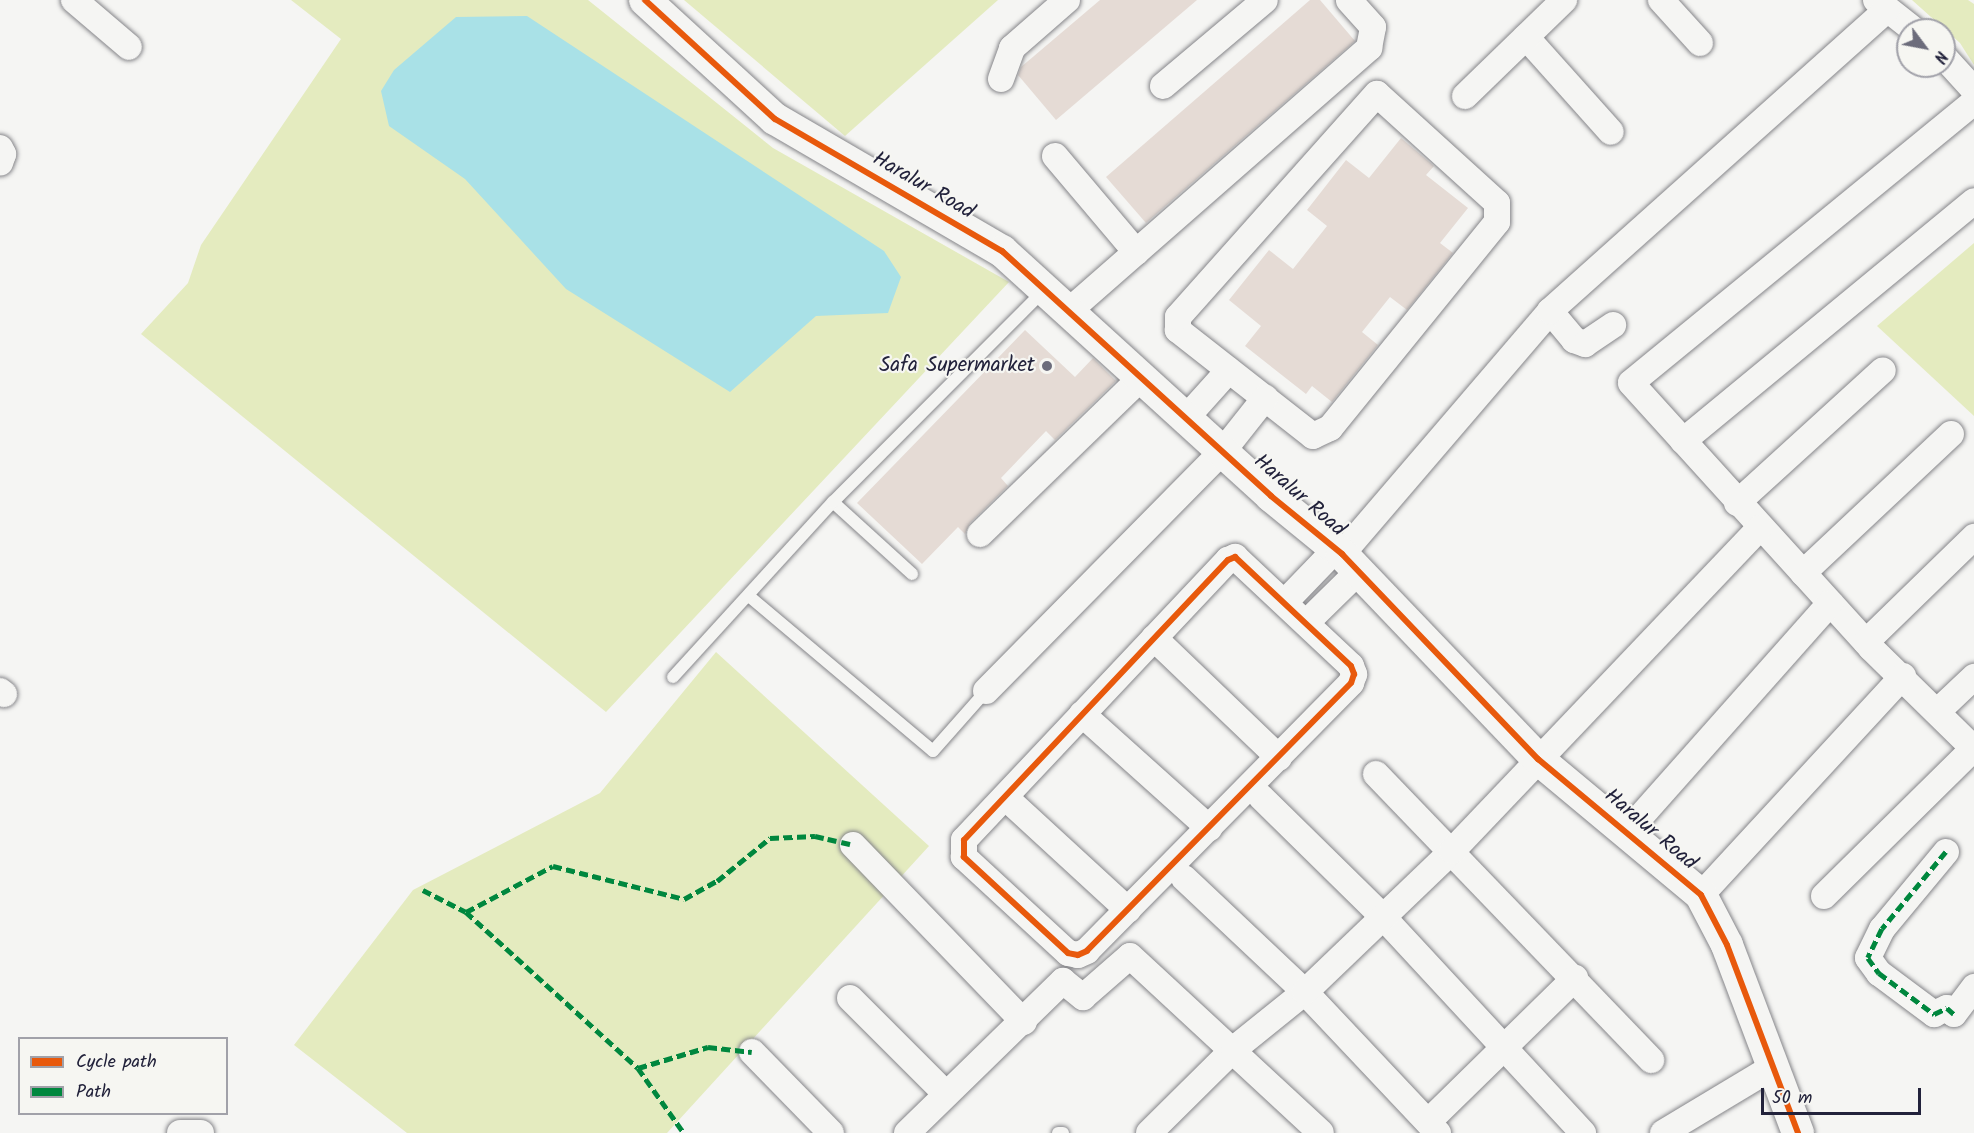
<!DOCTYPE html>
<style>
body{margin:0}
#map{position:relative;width:1974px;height:1133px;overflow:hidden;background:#f5f5f3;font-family:Kalam,sans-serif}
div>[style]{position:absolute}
.green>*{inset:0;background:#e4ebbf}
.water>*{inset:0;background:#a9e1e7}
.building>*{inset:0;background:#e5dbd5}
.roads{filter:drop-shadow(0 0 2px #858589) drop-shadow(0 0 2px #858589)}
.service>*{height:12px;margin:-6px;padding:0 6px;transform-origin:6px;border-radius:6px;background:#f5f5f3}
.minor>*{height:26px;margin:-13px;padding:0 13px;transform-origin:13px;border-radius:13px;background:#f5f5f3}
.tertiary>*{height:32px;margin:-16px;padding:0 16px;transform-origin:16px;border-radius:16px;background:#f5f5f3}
.quiet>*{height:4.5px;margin-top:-2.25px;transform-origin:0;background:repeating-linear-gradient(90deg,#00873e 0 9px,transparent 0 13.5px)}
.cycleway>*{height:6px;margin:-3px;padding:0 3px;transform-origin:3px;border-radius:3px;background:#e8590c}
.dots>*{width:16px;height:16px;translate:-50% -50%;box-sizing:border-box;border:3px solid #f6f6f2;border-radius:50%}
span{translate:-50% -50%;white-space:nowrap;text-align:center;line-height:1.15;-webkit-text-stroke:4.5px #f6f6f2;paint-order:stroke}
.street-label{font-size:21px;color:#22223b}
.poi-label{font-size:21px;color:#22223b}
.right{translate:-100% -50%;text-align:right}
.legend{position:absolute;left:18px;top:1037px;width:210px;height:78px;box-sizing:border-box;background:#f6f6f2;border:2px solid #a1a1a9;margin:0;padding:8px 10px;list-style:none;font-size:18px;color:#22223b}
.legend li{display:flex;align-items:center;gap:12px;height:30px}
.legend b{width:30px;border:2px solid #a1a1a9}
.north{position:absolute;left:1896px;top:18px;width:60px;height:60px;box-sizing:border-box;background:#f6f6f2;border:2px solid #a1a1a9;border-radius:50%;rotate:122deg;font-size:16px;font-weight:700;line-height:24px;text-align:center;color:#22223b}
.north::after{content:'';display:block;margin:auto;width:21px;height:27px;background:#6c6c7b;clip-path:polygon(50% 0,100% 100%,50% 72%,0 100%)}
.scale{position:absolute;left:1761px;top:1088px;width:160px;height:27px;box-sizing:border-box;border:3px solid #22223b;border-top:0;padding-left:8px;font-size:18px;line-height:21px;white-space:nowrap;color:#22223b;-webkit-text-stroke:4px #f6f6f2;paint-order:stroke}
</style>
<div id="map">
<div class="green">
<i style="clip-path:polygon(291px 0,588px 0,773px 148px,1009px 282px,606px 712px,141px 334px,188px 283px,201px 245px,341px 39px)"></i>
<i style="clip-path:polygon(684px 0,998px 0,845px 136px)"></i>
<i style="clip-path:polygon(1912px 0,1968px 0,1974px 4px,1974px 65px,1960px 43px)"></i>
<i style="clip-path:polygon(1974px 243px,1974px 416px,1877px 326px)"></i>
<i style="clip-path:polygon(716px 652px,929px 846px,667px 1133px,407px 1133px,294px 1045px,413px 890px,600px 793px)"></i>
</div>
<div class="water">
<i style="clip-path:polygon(527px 16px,884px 251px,901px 277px,888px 313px,816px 316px,730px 392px,566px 289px,465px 179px,389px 126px,381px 91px,394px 70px,456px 17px)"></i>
</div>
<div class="building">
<i style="clip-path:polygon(1100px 0,1197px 0,1056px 120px,1018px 75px,1021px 67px)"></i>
<i style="clip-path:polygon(1310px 0,1320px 0,1355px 41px,1146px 223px,1106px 177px)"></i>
<i style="clip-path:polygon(1401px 138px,1434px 166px,1426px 175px,1468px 208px,1440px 243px,1453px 253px,1407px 310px,1390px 297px,1362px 332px,1378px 345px,1332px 402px,1312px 386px,1306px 394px,1245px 346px,1261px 326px,1229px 300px,1269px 250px,1293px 269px,1327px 226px,1307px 210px,1346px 160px,1369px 178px)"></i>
<i style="clip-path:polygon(1025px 330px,1075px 377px,1093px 358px,1116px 381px,1055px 440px,1046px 431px,1001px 478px,1008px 486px,970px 523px,965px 534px,958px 527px,922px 564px,857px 503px)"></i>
</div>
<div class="roads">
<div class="service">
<i style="left:833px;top:502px;width:107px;rotate:42.3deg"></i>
<i style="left:750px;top:597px;width:239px;rotate:40.1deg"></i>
<i style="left:933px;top:751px;width:80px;rotate:-48.5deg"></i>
<i style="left:673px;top:677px;width:237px;rotate:-47.6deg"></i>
<i style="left:833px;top:502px;width:298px;rotate:-45.1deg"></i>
<i style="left:1058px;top:1133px;width:5px"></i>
</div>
<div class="minor">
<i style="left:74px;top:0;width:72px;rotate:40.5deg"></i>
<i style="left:1661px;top:0;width:58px;rotate:47.8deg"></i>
<i style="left:1876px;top:0;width:48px;rotate:38.3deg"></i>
<i style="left:1526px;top:37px;width:127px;rotate:48.2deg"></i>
<i style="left:1944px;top:57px;width:45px;rotate:47.7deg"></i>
<i style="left:1001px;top:79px;width:33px;rotate:-70deg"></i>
<i style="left:1012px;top:48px;width:73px;rotate:-41.1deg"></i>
<i style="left:1163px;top:86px;width:133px;rotate:-40.1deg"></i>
<i style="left:1377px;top:94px;width:162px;rotate:42.2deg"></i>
<i style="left:1497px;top:203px;width:19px;rotate:90deg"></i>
<i style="left:1497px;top:222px;width:265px;rotate:129deg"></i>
<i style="left:1330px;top:428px;width:19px;rotate:155deg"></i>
<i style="left:1313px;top:436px;width:172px;rotate:-141.9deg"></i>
<i style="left:1178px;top:330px;width:13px;rotate:-90deg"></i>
<i style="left:1178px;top:317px;width:299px;rotate:-48.3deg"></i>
<i style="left:1465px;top:96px;width:138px;rotate:-44.1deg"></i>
<i style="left:1974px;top:102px;width:443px;rotate:140.7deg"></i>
<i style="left:1631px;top:383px;width:358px;rotate:47.8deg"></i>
<i style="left:1871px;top:648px;width:144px;rotate:44.4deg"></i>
<i style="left:0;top:148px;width:7px;rotate:63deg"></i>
<i style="left:3px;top:154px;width:9px;rotate:108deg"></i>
<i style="left:1055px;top:156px;width:126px;rotate:49.8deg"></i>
<i style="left:1070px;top:310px;width:398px;rotate:-41.2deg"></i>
<i style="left:1369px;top:48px;width:21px;rotate:-79deg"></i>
<i style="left:1373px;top:27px;width:36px;rotate:-132deg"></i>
<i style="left:1550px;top:311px;width:38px;rotate:50deg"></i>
<i style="left:1574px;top:340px;width:12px;rotate:20deg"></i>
<i style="left:1585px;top:344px;width:34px;rotate:-34deg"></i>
<i style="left:1186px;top:418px;width:64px;rotate:-48.1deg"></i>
<i style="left:1683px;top:441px;width:377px;rotate:-39.5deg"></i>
<i style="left:1737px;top:503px;width:197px;rotate:-42.3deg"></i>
<i style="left:980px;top:534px;width:226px;rotate:-44.1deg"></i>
<i style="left:1342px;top:554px;width:320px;rotate:-49.4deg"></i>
<i style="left:1550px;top:311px;width:452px;rotate:-41.8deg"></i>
<i style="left:1235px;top:557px;width:159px;rotate:43.2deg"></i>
<i style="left:1351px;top:666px;width:9px;rotate:69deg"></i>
<i style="left:1354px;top:674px;width:9px;rotate:108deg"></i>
<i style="left:1351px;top:683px;width:376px;rotate:134.6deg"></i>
<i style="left:1087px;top:951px;width:10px;rotate:156deg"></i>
<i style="left:1078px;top:955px;width:10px;rotate:-169deg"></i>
<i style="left:1068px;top:953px;width:142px;rotate:-137.3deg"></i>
<i style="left:964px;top:857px;width:17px;rotate:-90deg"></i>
<i style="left:964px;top:840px;width:385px;rotate:-46.7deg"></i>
<i style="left:1228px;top:560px;width:8px;rotate:-23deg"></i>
<i style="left:1803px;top:573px;width:203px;rotate:-43.2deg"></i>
<i style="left:1285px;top:602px;width:74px;rotate:-46.1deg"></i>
<i style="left:1306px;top:623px;width:74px;rotate:-44.5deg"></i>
<i style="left:1154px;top:638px;width:173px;rotate:43.8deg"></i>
<i style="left:1866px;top:642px;width:151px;rotate:-44.2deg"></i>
<i style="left:0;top:691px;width:5px;rotate:37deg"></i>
<i style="left:986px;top:691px;width:337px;rotate:-45.4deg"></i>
<i style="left:1223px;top:451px;width:68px;rotate:-51.6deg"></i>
<i style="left:1938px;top:711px;width:50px;rotate:-43.4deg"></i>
<i style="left:1082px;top:714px;width:171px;rotate:41.9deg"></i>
<i style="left:1376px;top:774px;width:397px;rotate:46.1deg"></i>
<i style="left:1005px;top:797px;width:167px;rotate:42.6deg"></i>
<i style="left:1261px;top:797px;width:173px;rotate:44.5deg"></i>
<i style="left:1384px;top:918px;width:293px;rotate:47.2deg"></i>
<i style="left:1627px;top:832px;width:306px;rotate:-48.4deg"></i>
<i style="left:853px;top:845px;width:246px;rotate:46deg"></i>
<i style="left:1946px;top:852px;width:100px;rotate:129.7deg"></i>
<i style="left:1882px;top:929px;width:32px;rotate:116deg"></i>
<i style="left:1868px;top:958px;width:19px;rotate:54deg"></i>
<i style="left:1879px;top:973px;width:69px;rotate:36.7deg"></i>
<i style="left:1934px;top:1014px;width:14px;rotate:-25deg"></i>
<i style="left:1947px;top:1008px;width:9px;rotate:41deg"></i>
<i style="left:1954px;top:1014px;width:34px;rotate:-53deg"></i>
<i style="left:1184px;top:878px;width:166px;rotate:43.3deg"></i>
<i style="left:1305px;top:992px;width:194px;rotate:46.7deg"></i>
<i style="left:1701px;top:895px;width:298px;rotate:-47.3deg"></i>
<i style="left:1824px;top:896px;width:211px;rotate:-44.6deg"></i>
<i style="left:850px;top:998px;width:136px;rotate:45deg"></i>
<i style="left:752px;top:1052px;width:113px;rotate:45.7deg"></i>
<i style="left:1428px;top:1122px;width:206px;rotate:-44.4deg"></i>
<i style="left:180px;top:1133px;width:21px"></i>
<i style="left:907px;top:1133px;width:218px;rotate:-44.3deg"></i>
<i style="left:1063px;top:981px;width:26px;rotate:39deg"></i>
<i style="left:1083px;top:997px;width:62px;rotate:-41.1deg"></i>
<i style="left:1130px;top:956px;width:260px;rotate:42.8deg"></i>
<i style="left:1149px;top:1133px;width:120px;rotate:-44.7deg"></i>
<i style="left:1234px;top:1049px;width:91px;rotate:-38.8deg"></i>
<i style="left:1305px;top:992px;width:204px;rotate:-43.8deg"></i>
<i style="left:1452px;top:851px;width:446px;rotate:-46.4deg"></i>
<i style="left:1663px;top:1133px;width:128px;rotate:-31deg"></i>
</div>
<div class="tertiary">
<i style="left:645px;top:0;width:176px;rotate:42.5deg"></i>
<i style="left:775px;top:119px;width:263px;rotate:30.2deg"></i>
<i style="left:1002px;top:251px;width:364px;rotate:42.3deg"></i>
<i style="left:1271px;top:496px;width:92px;rotate:39.2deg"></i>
<i style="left:1342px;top:554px;width:284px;rotate:46.3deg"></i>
<i style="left:1538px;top:759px;width:212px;rotate:39.8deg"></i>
<i style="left:1701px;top:895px;width:56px;rotate:62.5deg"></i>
<i style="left:1727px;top:945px;width:201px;rotate:69.3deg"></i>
</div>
</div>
<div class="quiet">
<i style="left:1946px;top:852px;width:100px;rotate:129.7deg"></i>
<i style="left:1882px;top:929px;width:32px;rotate:116deg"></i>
<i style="left:1868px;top:958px;width:19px;rotate:54deg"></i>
<i style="left:1879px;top:973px;width:69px;rotate:36.7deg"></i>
<i style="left:1934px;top:1014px;width:14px;rotate:-25deg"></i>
<i style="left:1947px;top:1008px;width:9px;rotate:41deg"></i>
<i style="left:423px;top:890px;width:48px;rotate:27.1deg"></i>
<i style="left:466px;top:912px;width:98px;rotate:-27.9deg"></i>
<i style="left:553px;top:866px;width:135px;rotate:14.1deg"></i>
<i style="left:684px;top:899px;width:38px;rotate:-29deg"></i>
<i style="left:717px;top:881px;width:68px;rotate:-39.1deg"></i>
<i style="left:770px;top:838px;width:45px;rotate:-2.5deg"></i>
<i style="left:815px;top:836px;width:39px;rotate:13deg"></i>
<i style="left:466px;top:912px;width:232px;rotate:42.2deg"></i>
<i style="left:638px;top:1068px;width:73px;rotate:-16.7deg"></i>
<i style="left:708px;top:1047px;width:44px;rotate:6.5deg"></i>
<i style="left:638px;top:1068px;width:80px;rotate:54.7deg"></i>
</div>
<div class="cycleway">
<i style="left:645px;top:0;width:176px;rotate:42.5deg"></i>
<i style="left:775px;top:119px;width:263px;rotate:30.2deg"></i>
<i style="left:1002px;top:251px;width:364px;rotate:42.3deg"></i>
<i style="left:1271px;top:496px;width:92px;rotate:39.2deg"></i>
<i style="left:1342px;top:554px;width:284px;rotate:46.3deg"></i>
<i style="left:1538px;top:759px;width:212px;rotate:39.8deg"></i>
<i style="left:1701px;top:895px;width:56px;rotate:62.5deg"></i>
<i style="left:1727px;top:945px;width:201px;rotate:69.3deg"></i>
<i style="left:1235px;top:557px;width:159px;rotate:43.2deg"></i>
<i style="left:1351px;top:666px;width:9px;rotate:69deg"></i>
<i style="left:1354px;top:674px;width:9px;rotate:108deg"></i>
<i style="left:1351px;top:683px;width:376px;rotate:134.6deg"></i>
<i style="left:1087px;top:951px;width:10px;rotate:156deg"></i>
<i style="left:1078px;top:955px;width:10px;rotate:-169deg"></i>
<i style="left:1068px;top:953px;width:142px;rotate:-137.3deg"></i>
<i style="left:964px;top:857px;width:17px;rotate:-90deg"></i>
<i style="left:964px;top:840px;width:385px;rotate:-46.7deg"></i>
<i style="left:1228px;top:560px;width:8px;rotate:-23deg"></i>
</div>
<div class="dots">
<i style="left:1047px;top:366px;background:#6c6c7b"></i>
</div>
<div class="street-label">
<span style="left:923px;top:186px;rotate:30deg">Haralur Road</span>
<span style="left:1299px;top:496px;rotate:41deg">Haralur Road</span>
<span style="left:1650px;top:830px;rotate:40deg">Haralur Road</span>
</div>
<div class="poi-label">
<span class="right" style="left:1035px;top:366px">Safa Supermarket</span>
</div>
<ul class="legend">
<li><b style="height:8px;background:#e8590c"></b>Cycle path</li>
<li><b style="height:8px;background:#00873e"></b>Path</li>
</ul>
<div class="north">N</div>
<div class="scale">50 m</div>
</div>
